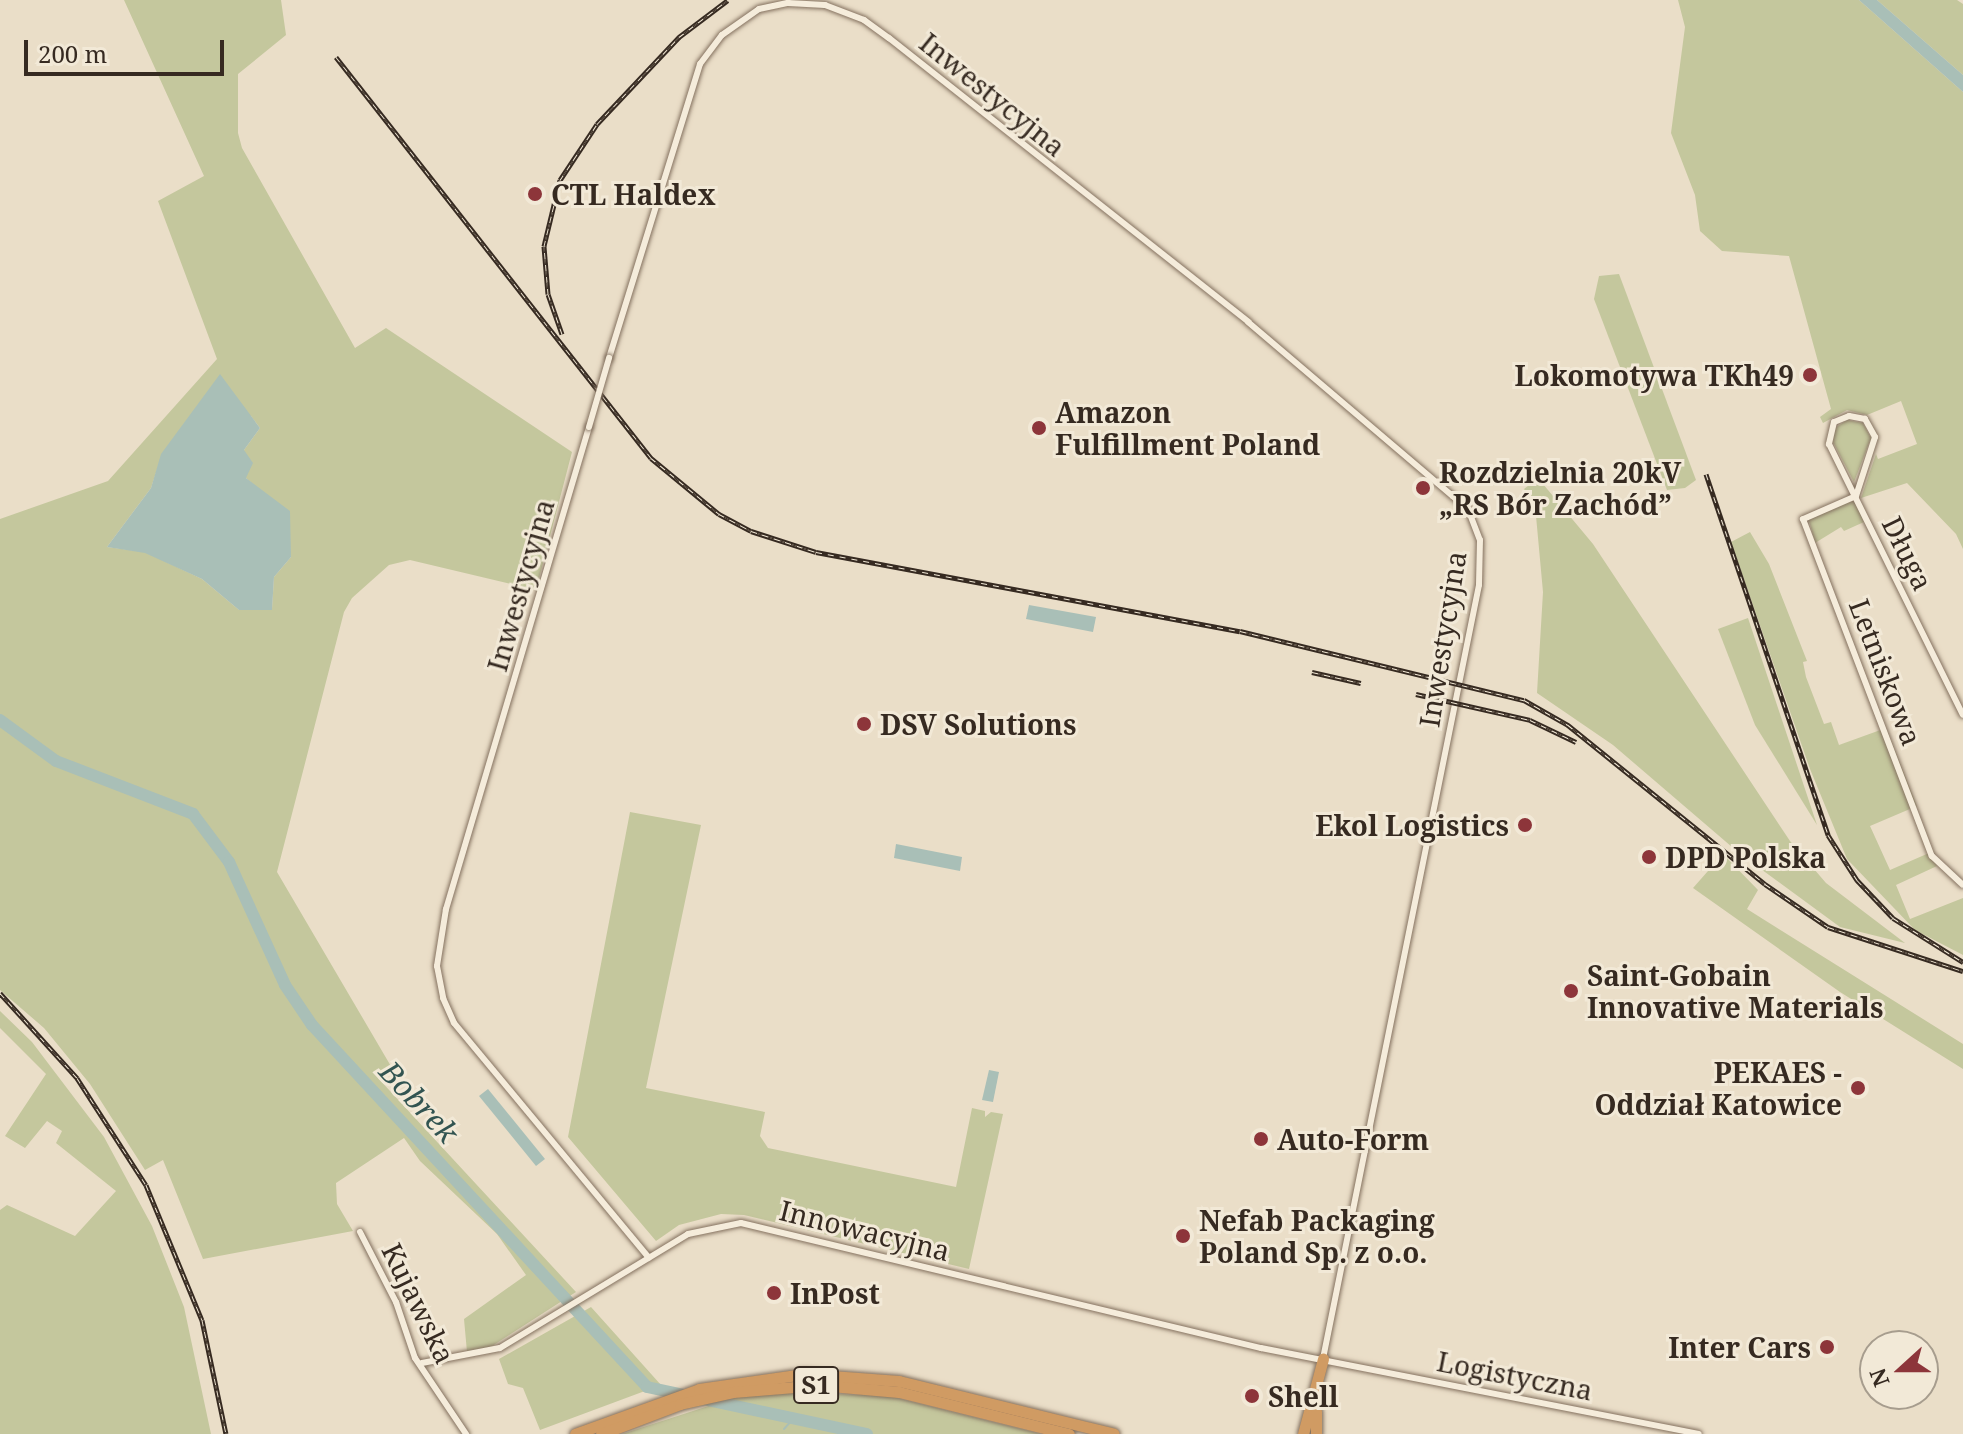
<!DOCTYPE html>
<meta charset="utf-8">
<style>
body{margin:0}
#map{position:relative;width:1963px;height:1434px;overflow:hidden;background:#eadec8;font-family:"Noto Serif",serif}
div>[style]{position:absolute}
.green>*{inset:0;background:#c4c79d}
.water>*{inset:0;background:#a9bfb7}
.stream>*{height:2px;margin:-1px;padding:0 1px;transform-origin:1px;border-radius:1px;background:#a9bfb7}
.river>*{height:12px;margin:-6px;padding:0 6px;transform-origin:6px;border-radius:6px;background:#a9bfb7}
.roads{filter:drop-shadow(0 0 2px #84715f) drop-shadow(0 0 2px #84715f)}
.minor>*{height:6px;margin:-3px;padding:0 3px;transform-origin:3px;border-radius:3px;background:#f5ecdb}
.motorway>*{height:11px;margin:-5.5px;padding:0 5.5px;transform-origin:5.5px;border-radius:5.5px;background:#d09b63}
.rail>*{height:5px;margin-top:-2.5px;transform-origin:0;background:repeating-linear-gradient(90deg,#f2e9d7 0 6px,#362a21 0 12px);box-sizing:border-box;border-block:2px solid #362a21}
.bridges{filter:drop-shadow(0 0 2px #84715f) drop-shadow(0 0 2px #84715f)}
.minor-bridge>*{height:6px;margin:-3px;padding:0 3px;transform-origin:3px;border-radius:3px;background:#f5ecdb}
.dots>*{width:22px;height:22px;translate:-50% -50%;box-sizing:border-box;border:4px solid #f2e9d7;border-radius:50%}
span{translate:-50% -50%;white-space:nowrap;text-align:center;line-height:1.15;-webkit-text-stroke:6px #f2e9d7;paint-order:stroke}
.shield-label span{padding:2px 6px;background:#f2e9d7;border:2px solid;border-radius:6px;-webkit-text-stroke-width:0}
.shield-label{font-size:26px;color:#362a21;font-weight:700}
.street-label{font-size:28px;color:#362a21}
.poi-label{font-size:28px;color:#362a21;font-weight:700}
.left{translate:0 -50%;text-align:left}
.right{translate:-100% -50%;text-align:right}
.water-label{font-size:30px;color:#325451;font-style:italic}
.north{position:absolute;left:1859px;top:1330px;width:80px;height:80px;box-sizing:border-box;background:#f2e9d7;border:2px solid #a79d8e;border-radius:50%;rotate:249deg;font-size:22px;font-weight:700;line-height:32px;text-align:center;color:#362a21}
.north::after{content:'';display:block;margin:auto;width:28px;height:36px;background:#8d353a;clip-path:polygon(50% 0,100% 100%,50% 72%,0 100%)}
.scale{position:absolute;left:24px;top:40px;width:200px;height:36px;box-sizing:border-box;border:4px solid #362a21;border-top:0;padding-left:10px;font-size:24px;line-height:28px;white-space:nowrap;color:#362a21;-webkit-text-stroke:6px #f2e9d7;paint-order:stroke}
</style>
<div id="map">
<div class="green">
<i style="clip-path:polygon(evenodd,124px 0,281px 0,286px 35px,238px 74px,238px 133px,242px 148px,355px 348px,386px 328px,572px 452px,536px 590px,410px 560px,389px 565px,352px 598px,344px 612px,277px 872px,392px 1068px,378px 1078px,576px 1292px,489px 1348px,467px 1352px,464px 1319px,526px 1275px,497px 1234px,420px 1161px,404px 1138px,336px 1183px,337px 1204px,353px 1231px,203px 1259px,163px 1160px,145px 1170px,90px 1084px,44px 1028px,0 990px,0 519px,108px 481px,217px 359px,158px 201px,204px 176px,124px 0,251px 416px,260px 428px,244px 450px,246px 478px,272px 501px,291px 557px,274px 577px,272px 609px,239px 610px,202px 579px,145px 552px,107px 547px,151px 488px,162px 454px,251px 416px)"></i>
<i style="clip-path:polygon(1678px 0,1859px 0,1963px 92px,1963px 549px,1956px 534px,1907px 483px,1861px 498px,1876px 454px,1878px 459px,1917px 444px,1901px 401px,1867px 415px,1847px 410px,1823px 423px,1820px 417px,1831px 409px,1789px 256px,1722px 251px,1700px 231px,1695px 195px,1671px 133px,1685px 27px)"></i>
<i style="clip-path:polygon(1877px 0,1957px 0,1963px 4px,1963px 75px)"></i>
<i style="clip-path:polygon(1619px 274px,1696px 480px,1685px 488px,1667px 490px,1594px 299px,1599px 276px)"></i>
<i style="clip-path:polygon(1847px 420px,1863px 423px,1871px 438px,1854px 482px,1833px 442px,1835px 428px)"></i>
<i style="clip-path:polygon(1538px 478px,1593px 544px,1790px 841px,1826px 883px,1905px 943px,1840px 927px,1739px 853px,1613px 745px,1537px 693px,1543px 592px,1535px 505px,1524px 489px)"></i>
<i style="clip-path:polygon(1854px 499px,1864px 522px,1844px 531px,1841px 527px,1815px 543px,1808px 517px)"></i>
<i style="clip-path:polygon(1750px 532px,1769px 564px,1807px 661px,1803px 662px,1806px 677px,1824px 724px,1831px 722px,1839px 745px,1886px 728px,1917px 806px,1870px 826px,1890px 870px,1929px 853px,1937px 866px,1896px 885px,1910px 919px,1963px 898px,1963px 955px,1915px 930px,1847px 859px,1810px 769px,1731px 542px)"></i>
<i style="clip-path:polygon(1748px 618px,1817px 825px,1755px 725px,1718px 629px)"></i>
<i style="clip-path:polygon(630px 812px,701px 825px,646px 1088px,765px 1112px,760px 1136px,768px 1148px,956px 1187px,972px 1108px,985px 1111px,985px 1117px,991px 1112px,1003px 1114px,969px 1269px,744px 1215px,721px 1214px,679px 1225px,656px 1241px,568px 1137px)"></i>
<i style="clip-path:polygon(1723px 854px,1758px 890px,1747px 909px,1963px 1044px,1963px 1069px,1840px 992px,1693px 888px)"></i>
<i style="clip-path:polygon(0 1011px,32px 1042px,104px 1137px,152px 1226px,184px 1307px,211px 1434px,0 1434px,0 1210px,7px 1205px,75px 1236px,116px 1191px,56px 1143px,62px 1131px,47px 1121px,25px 1148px,5px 1136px,46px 1074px,0 1028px)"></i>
<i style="clip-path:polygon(591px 1307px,661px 1385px,540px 1430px,523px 1388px,508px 1384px,499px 1359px)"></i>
<i style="clip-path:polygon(783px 1392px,889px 1396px,1041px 1434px,622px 1434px,733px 1398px)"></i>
</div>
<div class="water">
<i style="clip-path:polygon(1859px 0,1877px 0,1963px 75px,1963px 92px)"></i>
<i style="clip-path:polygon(220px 374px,260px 428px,244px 450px,253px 463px,246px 478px,290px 511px,291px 557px,274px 577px,272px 610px,239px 610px,202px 579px,145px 553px,107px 547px,151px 488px,161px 454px)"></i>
<i style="clip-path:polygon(1029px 605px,1096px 617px,1093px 632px,1026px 619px)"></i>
<i style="clip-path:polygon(896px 844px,962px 857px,960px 871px,894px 858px)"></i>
<i style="clip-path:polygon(989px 1070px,999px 1072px,993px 1102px,982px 1100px)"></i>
<i style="clip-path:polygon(488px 1089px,545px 1159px,536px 1166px,479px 1096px)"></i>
</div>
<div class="stream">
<i style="left:784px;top:1429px;width:12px;rotate:-48deg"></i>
</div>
<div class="river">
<i style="left:0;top:720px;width:69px;rotate:36.2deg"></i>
<i style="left:56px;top:761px;width:147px;rotate:21.1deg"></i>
<i style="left:193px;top:814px;width:60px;rotate:53.1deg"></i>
<i style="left:229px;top:862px;width:135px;rotate:65.5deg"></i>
<i style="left:285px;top:985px;width:48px;rotate:56deg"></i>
<i style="left:312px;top:1025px;width:493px;rotate:47.2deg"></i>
<i style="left:647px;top:1387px;width:225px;rotate:12.1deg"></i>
</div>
<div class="roads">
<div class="minor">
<i style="left:609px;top:358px;width:308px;rotate:-72.8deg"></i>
<i style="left:700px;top:64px;width:36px;rotate:-53deg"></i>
<i style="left:722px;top:35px;width:45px;rotate:-35.1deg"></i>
<i style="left:759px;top:9px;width:30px;rotate:-12deg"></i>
<i style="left:788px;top:3px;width:37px;rotate:3deg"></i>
<i style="left:825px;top:5px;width:42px;rotate:21deg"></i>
<i style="left:864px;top:20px;width:31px;rotate:36deg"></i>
<i style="left:889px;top:38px;width:458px;rotate:38.3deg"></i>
<i style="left:1248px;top:322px;width:289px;rotate:40.4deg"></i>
<i style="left:1468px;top:509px;width:33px;rotate:69deg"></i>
<i style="left:1480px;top:540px;width:45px;rotate:91.3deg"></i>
<i style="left:1479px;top:585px;width:790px;rotate:101.4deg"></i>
<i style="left:589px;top:427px;width:503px;rotate:106.52deg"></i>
<i style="left:446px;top:909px;width:58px;rotate:99deg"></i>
<i style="left:437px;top:966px;width:33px;rotate:79deg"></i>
<i style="left:443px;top:998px;width:27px;rotate:66deg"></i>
<i style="left:454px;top:1023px;width:305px;rotate:50.3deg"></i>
<i style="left:1856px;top:496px;width:58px;rotate:156.5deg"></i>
<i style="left:1803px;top:519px;width:361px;rotate:69.1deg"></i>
<i style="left:1932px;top:856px;width:42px;rotate:43.1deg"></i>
<i style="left:1856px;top:496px;width:62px;rotate:-72.1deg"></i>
<i style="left:1875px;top:437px;width:21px;rotate:-119deg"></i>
<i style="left:1865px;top:419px;width:16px;rotate:-169deg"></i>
<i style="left:1849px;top:416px;width:16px;rotate:158deg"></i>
<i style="left:1834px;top:422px;width:23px;rotate:103deg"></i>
<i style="left:1829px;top:444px;width:302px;rotate:63.7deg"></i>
<i style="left:360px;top:1232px;width:79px;rotate:62.8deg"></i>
<i style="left:396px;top:1302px;width:59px;rotate:71.3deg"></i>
<i style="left:415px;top:1358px;width:92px;rotate:56.1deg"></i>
<i style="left:422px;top:1363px;width:79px;rotate:-10.9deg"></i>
<i style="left:500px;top:1348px;width:220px;rotate:-31.2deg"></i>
<i style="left:688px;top:1234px;width:54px;rotate:-11.7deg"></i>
<i style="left:741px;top:1223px;width:535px;rotate:13.52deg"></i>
<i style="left:1261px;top:1348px;width:446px;rotate:11.1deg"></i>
</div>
<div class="motorway">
<i style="left:575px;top:1434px;width:132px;rotate:-19.9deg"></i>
<i style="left:699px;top:1389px;width:106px;rotate:-8.1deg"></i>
<i style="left:804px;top:1374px;width:95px;rotate:4.2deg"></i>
<i style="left:899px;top:1381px;width:221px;rotate:13.8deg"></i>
<i style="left:601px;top:1434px;width:85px;rotate:-20.8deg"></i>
<i style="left:680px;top:1404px;width:54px;rotate:-12.8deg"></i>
<i style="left:733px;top:1392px;width:86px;rotate:-4.7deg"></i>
<i style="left:819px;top:1385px;width:80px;rotate:5deg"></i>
<i style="left:899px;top:1392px;width:175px;rotate:13.9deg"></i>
<i style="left:1303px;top:1434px;width:78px;rotate:-75.1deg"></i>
<i style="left:1316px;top:1434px;width:23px;rotate:-90deg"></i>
</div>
</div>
<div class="rail">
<i style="left:336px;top:57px;width:510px;rotate:51.85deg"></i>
<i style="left:651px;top:458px;width:88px;rotate:39.5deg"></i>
<i style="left:719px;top:514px;width:36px;rotate:28deg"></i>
<i style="left:751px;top:531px;width:68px;rotate:17.9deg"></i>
<i style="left:816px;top:552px;width:431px;rotate:10.6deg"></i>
<i style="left:1240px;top:631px;width:292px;rotate:13.7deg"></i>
<i style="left:1524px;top:700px;width:51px;rotate:29.6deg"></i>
<i style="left:1568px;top:725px;width:253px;rotate:38.9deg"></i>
<i style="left:1765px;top:884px;width:76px;rotate:34.3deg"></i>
<i style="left:1828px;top:927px;width:142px;rotate:18.1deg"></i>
<i style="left:562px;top:334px;width:42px;rotate:-109.3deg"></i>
<i style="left:548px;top:294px;width:48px;rotate:-94.8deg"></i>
<i style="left:544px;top:246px;width:68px;rotate:-76.4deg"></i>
<i style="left:560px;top:180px;width:67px;rotate:-56.5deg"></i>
<i style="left:597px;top:124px;width:120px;rotate:-46.7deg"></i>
<i style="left:679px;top:37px;width:61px;rotate:-37.1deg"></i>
<i style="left:1706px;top:474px;width:381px;rotate:71.3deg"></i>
<i style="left:1828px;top:835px;width:54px;rotate:57.2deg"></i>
<i style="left:1857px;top:880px;width:52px;rotate:46.5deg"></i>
<i style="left:1893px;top:918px;width:83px;rotate:32.2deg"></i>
<i style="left:1312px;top:672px;width:50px;rotate:12.7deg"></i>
<i style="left:1416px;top:694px;width:117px;rotate:12.8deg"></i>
<i style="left:1530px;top:720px;width:51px;rotate:25.6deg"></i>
<i style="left:0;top:993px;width:115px;rotate:47.8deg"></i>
<i style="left:77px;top:1078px;width:127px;rotate:57.2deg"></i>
<i style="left:146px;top:1185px;width:146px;rotate:67.5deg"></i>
<i style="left:202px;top:1320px;width:116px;rotate:78.1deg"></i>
</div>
<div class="bridges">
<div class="minor-bridge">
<i style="left:589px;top:427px;width:72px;rotate:-73.8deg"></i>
</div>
</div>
<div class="dots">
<i style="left:535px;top:194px;background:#8d353a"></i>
<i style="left:1810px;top:375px;background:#8d353a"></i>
<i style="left:1039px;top:428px;background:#8d353a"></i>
<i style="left:1423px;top:488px;background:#8d353a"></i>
<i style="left:864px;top:724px;background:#8d353a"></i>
<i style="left:1525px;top:825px;background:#8d353a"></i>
<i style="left:1649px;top:857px;background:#8d353a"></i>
<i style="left:1571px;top:991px;background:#8d353a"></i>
<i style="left:1858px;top:1088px;background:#8d353a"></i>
<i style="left:1261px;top:1139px;background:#8d353a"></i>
<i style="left:1183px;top:1236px;background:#8d353a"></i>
<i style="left:774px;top:1293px;background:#8d353a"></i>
<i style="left:1827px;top:1347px;background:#8d353a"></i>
<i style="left:1252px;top:1396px;background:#8d353a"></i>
</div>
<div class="shield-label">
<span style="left:816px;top:1385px">S1</span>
</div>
<div class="street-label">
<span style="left:993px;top:94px;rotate:39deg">Inwestycyjna</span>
<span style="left:1908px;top:553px;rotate:64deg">Długa</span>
<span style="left:520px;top:585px;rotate:-74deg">Inwestycyjna</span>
<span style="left:1442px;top:639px;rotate:-81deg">Inwestycyjna</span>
<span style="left:1886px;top:672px;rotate:69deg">Letniskowa</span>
<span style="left:865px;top:1230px;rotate:14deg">Innowacyjna</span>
<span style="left:419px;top:1303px;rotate:64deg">Kujawska</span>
<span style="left:1515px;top:1375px;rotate:11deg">Logistyczna</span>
</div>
<div class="poi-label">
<span class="left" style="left:551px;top:194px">CTL Haldex</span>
<span class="right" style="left:1794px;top:375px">Lokomotywa TKh49</span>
<span class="left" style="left:1055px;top:428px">Amazon<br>Fulfillment Poland</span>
<span class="left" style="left:1439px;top:488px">Rozdzielnia 20kV<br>„RS Bór Zachód”</span>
<span class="left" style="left:880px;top:724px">DSV Solutions</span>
<span class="right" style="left:1509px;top:825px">Ekol Logistics</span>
<span class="left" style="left:1665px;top:857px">DPD Polska</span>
<span class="left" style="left:1587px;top:991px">Saint-Gobain<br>Innovative Materials</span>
<span class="right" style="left:1842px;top:1088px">PEKAES -<br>Oddział Katowice</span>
<span class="left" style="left:1277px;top:1139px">Auto-Form</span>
<span class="left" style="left:1199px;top:1236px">Nefab Packaging<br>Poland Sp. z o.o.</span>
<span class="left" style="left:790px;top:1293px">InPost</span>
<span class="right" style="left:1811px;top:1347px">Inter Cars</span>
<span class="left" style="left:1268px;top:1396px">Shell</span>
</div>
<div class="water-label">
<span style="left:419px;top:1102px;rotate:47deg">Bobrek</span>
</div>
<div class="north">N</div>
<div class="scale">200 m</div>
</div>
